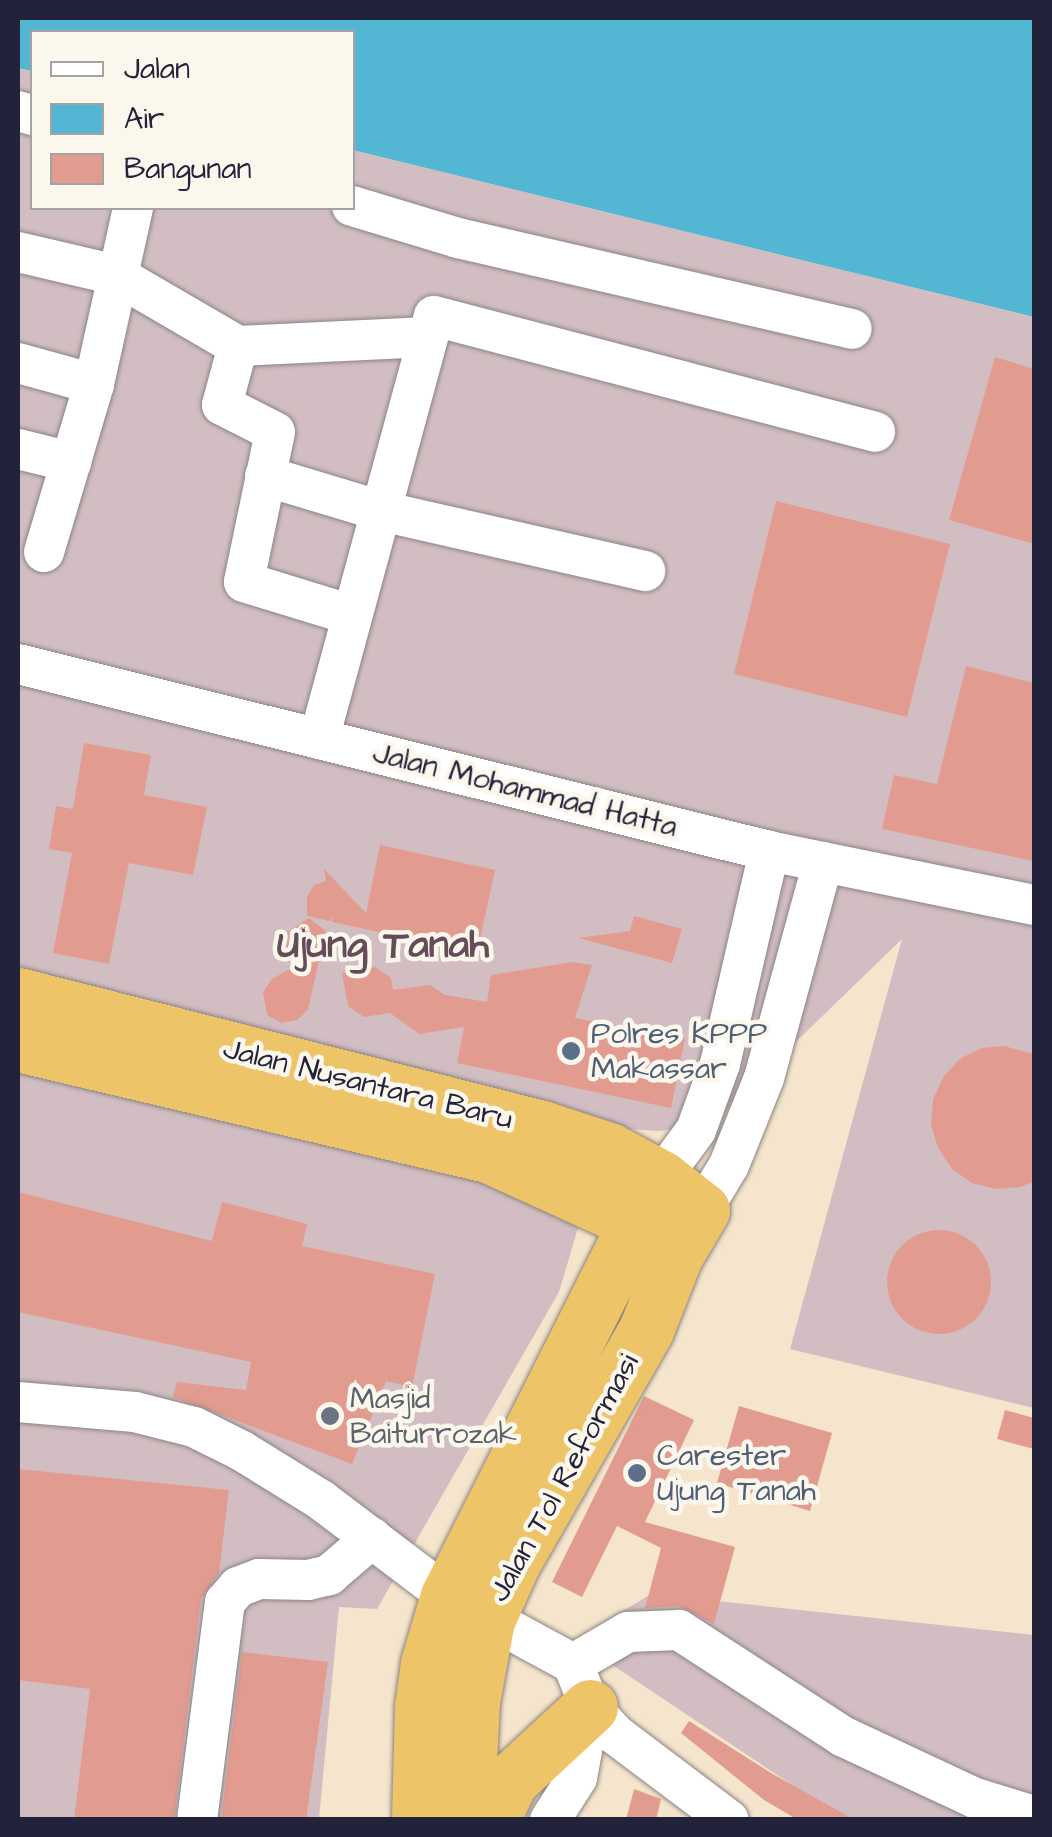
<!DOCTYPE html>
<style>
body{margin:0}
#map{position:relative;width:1052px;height:1837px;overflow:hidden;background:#f5e5cc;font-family:"Architects Daughter",sans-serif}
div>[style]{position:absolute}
.industrial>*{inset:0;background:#d2bec2}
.water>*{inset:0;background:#53b6d2}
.building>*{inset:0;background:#e29b8f}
.round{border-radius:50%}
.roads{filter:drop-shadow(0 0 2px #8c8484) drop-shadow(0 0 2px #8c8484)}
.minor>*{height:40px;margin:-20px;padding:0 20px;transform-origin:20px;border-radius:20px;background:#fff}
.highway>*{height:55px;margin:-27.5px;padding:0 27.5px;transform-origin:27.5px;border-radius:27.5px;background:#eec469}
.dots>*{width:28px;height:28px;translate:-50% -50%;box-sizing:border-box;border:5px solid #fbf7ec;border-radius:50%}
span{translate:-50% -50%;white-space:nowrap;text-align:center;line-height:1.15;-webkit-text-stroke:9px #fbf7ec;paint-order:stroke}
.street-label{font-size:30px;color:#22223b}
.service-label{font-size:30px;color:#4e5e75}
.left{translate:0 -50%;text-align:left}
.worship-label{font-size:30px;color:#5b616d}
.district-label{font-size:40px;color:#654c58;font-weight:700}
.frame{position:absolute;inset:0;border:20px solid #22223b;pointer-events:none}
.legend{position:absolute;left:30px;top:30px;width:325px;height:180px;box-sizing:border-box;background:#fbf7ec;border:2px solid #a4a2a5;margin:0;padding:12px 18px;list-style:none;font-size:30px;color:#22223b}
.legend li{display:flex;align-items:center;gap:20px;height:50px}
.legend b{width:50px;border:2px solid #a4a2a5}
</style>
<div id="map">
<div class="industrial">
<i style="clip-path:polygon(18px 68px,32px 71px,32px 208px,352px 208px,353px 150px,1034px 317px,1034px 1408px,790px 1349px,902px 939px,710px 1125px,659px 1131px,594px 1127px,18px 972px)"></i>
<i style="clip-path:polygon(18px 1063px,545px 1191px,567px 1207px,578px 1228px,559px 1292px,377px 1609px,339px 1607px,319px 1819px,18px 1820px)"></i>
<i style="clip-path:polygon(651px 1594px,1034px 1635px,1034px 1819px,843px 1819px,575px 1640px)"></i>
</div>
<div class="water">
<i style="clip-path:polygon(18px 18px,1034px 18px,1034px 317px,353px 150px,352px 32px,32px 32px,32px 71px,18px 68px)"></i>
</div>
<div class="building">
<i style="clip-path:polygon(995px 357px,1034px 369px,1034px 544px,949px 520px)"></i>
<i style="clip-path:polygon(776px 501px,950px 544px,907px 717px,734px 674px)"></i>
<i style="clip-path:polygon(966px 666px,1034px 683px,1034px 861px,882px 829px,894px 775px,937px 784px)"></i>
<i style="clip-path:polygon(84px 743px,151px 755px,144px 795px,207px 807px,193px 875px,129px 863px,109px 964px,53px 953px,72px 853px,49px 849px,56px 806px,73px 809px)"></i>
<i style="clip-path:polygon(380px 845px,495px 870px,477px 953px,332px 922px,332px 917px,330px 921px,307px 916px,307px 897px,314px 885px,326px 881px,324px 869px,366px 913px)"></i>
<i style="clip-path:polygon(634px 916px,682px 929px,672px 963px,578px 938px,630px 931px)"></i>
<i style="clip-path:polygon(309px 918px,326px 931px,308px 1009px,297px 1020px,281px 1023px,267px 1015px,263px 992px,272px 979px,292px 968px,284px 948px,285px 934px)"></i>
<i style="clip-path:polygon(573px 962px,592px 965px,575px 1018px,685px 1038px,671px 1108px,457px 1063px,464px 1027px,419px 1034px,390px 1013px,364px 1017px,348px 1006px,342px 973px,375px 967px,391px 978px,393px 990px,430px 985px,445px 995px,487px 1002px,491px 975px)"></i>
<i style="clip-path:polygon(1004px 1046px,1034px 1054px,1034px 1181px,1021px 1187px,996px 1189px,972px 1183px,952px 1169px,938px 1148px,931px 1124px,933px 1099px,944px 1076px,961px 1058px,982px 1048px)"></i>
<i style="clip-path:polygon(18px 1192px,212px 1241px,222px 1202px,307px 1224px,302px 1246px,435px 1274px,412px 1387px,386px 1381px,352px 1464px,173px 1397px,177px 1382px,246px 1390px,251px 1362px,18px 1312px)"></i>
<i class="round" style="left:887px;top:1230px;width:104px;height:104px"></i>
<i style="clip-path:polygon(644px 1396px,694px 1420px,645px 1522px,735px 1547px,714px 1624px,679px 1606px,645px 1608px,661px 1548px,617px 1526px,582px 1597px,552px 1582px)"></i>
<i style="clip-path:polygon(739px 1406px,832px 1433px,810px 1511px,717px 1483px)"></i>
<i style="clip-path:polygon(1005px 1410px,1034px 1418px,1034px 1449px,997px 1439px)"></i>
<i style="clip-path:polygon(18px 1469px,229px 1490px,219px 1573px,201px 1599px,174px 1820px,74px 1820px,90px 1689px,18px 1680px)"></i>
<i style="clip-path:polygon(242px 1652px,328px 1662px,306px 1820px,221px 1820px)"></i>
<i style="clip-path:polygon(689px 1721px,771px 1773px,855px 1820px,798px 1820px,764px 1800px,681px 1733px)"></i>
<i style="clip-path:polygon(634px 1789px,661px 1799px,656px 1820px,626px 1820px)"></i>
</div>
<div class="roads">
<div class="minor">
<i style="left:18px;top:111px;width:15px;rotate:16deg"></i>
<i style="left:352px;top:206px;width:111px;rotate:16.8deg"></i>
<i style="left:458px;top:238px;width:404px;rotate:13deg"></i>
<i style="left:18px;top:252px;width:101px;rotate:13.2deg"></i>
<i style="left:116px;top:275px;width:141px;rotate:30.2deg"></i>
<i style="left:238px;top:346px;width:190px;rotate:-2.7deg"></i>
<i style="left:238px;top:346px;width:61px;rotate:105.2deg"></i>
<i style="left:222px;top:405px;width:59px;rotate:27deg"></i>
<i style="left:275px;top:432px;width:153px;rotate:101.7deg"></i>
<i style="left:244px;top:582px;width:113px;rotate:17deg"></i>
<i style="left:18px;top:363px;width:79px;rotate:15.4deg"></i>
<i style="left:18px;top:449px;width:55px;rotate:13.8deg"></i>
<i style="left:265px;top:476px;width:121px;rotate:16.8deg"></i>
<i style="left:381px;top:511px;width:271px;rotate:12.8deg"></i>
<i style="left:44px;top:552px;width:175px;rotate:-73.4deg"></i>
<i style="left:94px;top:384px;width:180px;rotate:-77.5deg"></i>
<i style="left:18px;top:664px;width:774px;rotate:13.98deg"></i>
<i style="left:769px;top:851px;width:270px;rotate:11.5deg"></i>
<i style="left:319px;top:739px;width:438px;rotate:-74.8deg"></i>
<i style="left:434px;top:316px;width:456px;rotate:14.7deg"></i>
<i style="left:661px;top:1178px;width:59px;rotate:-53.9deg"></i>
<i style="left:696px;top:1130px;width:70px;rotate:-70deg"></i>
<i style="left:720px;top:1064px;width:219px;rotate:-77deg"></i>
<i style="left:702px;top:1210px;width:52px;rotate:-59deg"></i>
<i style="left:729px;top:1165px;width:94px;rotate:-68.1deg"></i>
<i style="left:764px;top:1078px;width:224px;rotate:-74.7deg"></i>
<i style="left:18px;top:1402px;width:117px;rotate:4.9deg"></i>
<i style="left:135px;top:1412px;width:61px;rotate:14.3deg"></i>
<i style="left:194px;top:1427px;width:54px;rotate:26.6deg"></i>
<i style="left:242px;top:1451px;width:93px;rotate:31.8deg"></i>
<i style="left:321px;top:1500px;width:159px;rotate:37.1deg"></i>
<i style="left:448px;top:1596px;width:142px;rotate:28.5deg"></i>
<i style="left:573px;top:1664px;width:46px;rotate:68.4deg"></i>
<i style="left:590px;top:1707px;width:38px;rotate:47deg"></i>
<i style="left:616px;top:1735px;width:141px;rotate:37deg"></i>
<i style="left:573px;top:1664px;width:64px;rotate:-30.2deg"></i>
<i style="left:628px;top:1632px;width:51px;rotate:-2.2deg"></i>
<i style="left:679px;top:1630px;width:194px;rotate:33deg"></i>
<i style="left:842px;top:1736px;width:147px;rotate:25deg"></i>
<i style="left:975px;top:1798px;width:62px;rotate:17deg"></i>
<i style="left:197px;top:1820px;width:220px;rotate:-82.7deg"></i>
<i style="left:225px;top:1602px;width:20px;rotate:-49deg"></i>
<i style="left:238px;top:1587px;width:22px;rotate:-21deg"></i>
<i style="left:259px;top:1579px;width:49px;rotate:1.2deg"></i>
<i style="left:308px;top:1580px;width:22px;rotate:-13deg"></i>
<i style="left:329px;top:1575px;width:57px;rotate:-40.7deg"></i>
<i style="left:550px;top:1820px;width:50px;rotate:-57.3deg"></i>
<i style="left:577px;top:1778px;width:72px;rotate:-79.6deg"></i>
</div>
<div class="highway">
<i style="left:18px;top:995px;width:541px;rotate:14.24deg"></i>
<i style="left:542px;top:1128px;width:71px;rotate:18.2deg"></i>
<i style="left:609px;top:1150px;width:59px;rotate:28.3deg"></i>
<i style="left:661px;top:1178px;width:52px;rotate:38deg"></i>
<i style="left:702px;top:1210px;width:53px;rotate:120.4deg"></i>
<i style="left:675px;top:1256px;width:79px;rotate:111.4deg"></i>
<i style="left:646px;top:1330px;width:267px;rotate:119.8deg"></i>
<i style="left:513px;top:1562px;width:64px;rotate:114.1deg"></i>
<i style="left:487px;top:1620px;width:83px;rotate:100.4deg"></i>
<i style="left:472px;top:1702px;width:118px;rotate:92.9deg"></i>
<i style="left:18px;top:1044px;width:483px;rotate:13.3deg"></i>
<i style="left:488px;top:1155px;width:137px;rotate:24.5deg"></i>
<i style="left:613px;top:1212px;width:76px;rotate:35.4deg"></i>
<i style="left:419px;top:1820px;width:113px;rotate:-88.5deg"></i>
<i style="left:422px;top:1707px;width:44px;rotate:-82.2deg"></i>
<i style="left:428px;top:1663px;width:70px;rotate:-73.4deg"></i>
<i style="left:448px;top:1596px;width:450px;rotate:-63.3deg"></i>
<i style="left:492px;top:1820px;width:43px;rotate:-65.2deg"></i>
<i style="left:510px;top:1781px;width:109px;rotate:-42.8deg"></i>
</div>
</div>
<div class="dots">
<i style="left:571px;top:1051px;background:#5c6f8a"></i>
<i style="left:330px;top:1416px;background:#6b7280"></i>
<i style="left:637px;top:1473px;background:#5c6f8a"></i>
</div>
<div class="street-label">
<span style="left:525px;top:790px;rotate:14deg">Jalan Mohammad Hatta</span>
<span style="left:368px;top:1084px;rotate:14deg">Jalan Nusantara Baru</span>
<span style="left:564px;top:1478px;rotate:-61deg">Jalan Tol Reformasi</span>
</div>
<div class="service-label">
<span class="left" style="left:591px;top:1051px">Polres KPPP<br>Makassar</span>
<span class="left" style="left:657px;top:1473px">Carester<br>Ujung Tanah</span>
</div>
<div class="worship-label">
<span class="left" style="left:350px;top:1416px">Masjid<br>Baiturrozak</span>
</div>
<div class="district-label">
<span style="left:383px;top:946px">Ujung Tanah</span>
</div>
<div class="frame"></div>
<ul class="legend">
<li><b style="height:12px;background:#fff"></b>Jalan</li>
<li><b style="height:28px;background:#53b6d2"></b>Air</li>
<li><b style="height:28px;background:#e29b8f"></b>Bangunan</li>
</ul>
</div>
